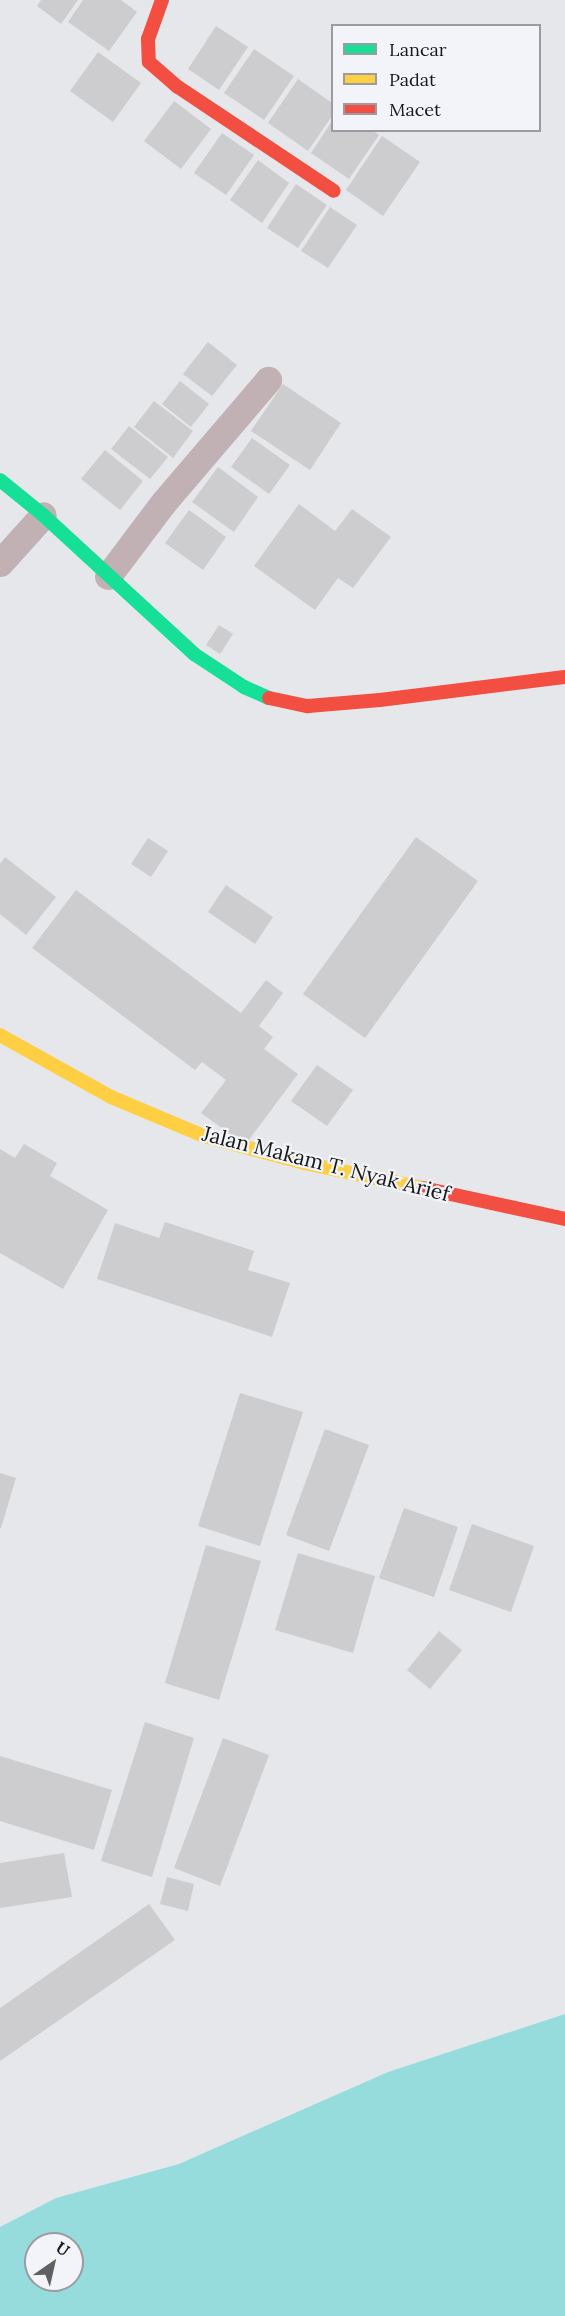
<!DOCTYPE html>
<style>
body{margin:0}
#map{position:relative;width:565px;height:2316px;overflow:hidden;background:#e6e7ea;font-family:Lora,serif}
div>[style]{position:absolute}
.water>*{inset:0;background:#97dcdd}
.building>*{inset:0;background:#cdcdcf}
.street>*{height:27px;margin:-13.5px;padding:0 13.5px;transform-origin:13.5px;border-radius:13.5px;background:#c1b1b5}
.fast>*{height:14px;margin:-7px;padding:0 7px;transform-origin:7px;border-radius:7px;background:#16e098}
.slow>*{height:14px;margin:-7px;padding:0 7px;transform-origin:7px;border-radius:7px;background:#ffcf43}
.jam>*{height:14px;margin:-7px;padding:0 7px;transform-origin:7px;border-radius:7px;background:#f24e42}
span{translate:-50% -50%;white-space:nowrap;text-align:center;line-height:1.15;-webkit-text-stroke:4.5px #f2f4f9;paint-order:stroke}
.street-label{font-size:21px;color:#18181a}
.legend{position:absolute;left:331px;top:24px;width:210px;height:108px;box-sizing:border-box;background:#f2f4f9;border:2px solid #9b9ca0;margin:0;padding:8px 10px;list-style:none;font-size:18px;color:#18181a}
.legend li{display:flex;align-items:center;gap:12px;height:30px}
.legend b{width:30px;border:2px solid #9b9ca0}
.north{position:absolute;left:24px;top:2232px;width:60px;height:60px;box-sizing:border-box;background:#f2f4f9;border:2px solid #9b9ca0;border-radius:50%;rotate:34deg;font-size:16px;font-weight:700;line-height:24px;text-align:center;color:#18181a}
.north::after{content:'';display:block;margin:auto;width:21px;height:27px;background:#606063;clip-path:polygon(50% 0,100% 100%,50% 72%,0 100%)}
</style>
<div id="map">
<div class="water">
<i style="clip-path:polygon(evenodd,565px 2014px,565px 2316px,0 2316px,0 2227px,56px 2198px,179px 2164px,388px 2072px,565px 2014px,36px 2244px,72px 2244px,72px 2280px,36px 2280px,36px 2244px)"></i>
</div>
<div class="building">
<i style="clip-path:polygon(41px 0,78px 0,61px 24px,37px 6px)"></i>
<i style="clip-path:polygon(83px 0,121px 0,137px 12px,109px 51px,68px 22px)"></i>
<i style="clip-path:polygon(216px 26px,248px 47px,219px 90px,188px 69px)"></i>
<i style="clip-path:polygon(254px 49px,294px 76px,264px 120px,224px 93px)"></i>
<i style="clip-path:polygon(98px 52px,141px 83px,113px 122px,70px 91px)"></i>
<i style="clip-path:polygon(298px 79px,332px 103px,332px 116px,308px 151px,268px 123px)"></i>
<i style="clip-path:polygon(174px 101px,211px 129px,181px 169px,144px 141px)"></i>
<i style="clip-path:polygon(332px 121px,332px 130px,372px 130px,379px 135px,349px 179px,311px 153px)"></i>
<i style="clip-path:polygon(222px 133px,254px 155px,226px 195px,194px 173px)"></i>
<i style="clip-path:polygon(382px 136px,420px 162px,383px 216px,346px 190px)"></i>
<i style="clip-path:polygon(258px 160px,289px 183px,262px 223px,230px 200px)"></i>
<i style="clip-path:polygon(296px 184px,327px 205px,298px 248px,267px 228px)"></i>
<i style="clip-path:polygon(330px 207px,357px 225px,328px 268px,301px 251px)"></i>
<i style="clip-path:polygon(208px 342px,237px 365px,212px 396px,183px 374px)"></i>
<i style="clip-path:polygon(180px 381px,209px 404px,191px 427px,162px 404px)"></i>
<i style="clip-path:polygon(283px 384px,341px 423px,310px 470px,251px 431px)"></i>
<i style="clip-path:polygon(154px 401px,193px 431px,173px 458px,134px 427px)"></i>
<i style="clip-path:polygon(129px 426px,168px 457px,150px 479px,111px 449px)"></i>
<i style="clip-path:polygon(252px 438px,290px 465px,269px 494px,231px 467px)"></i>
<i style="clip-path:polygon(105px 450px,143px 481px,120px 510px,81px 479px)"></i>
<i style="clip-path:polygon(218px 467px,258px 497px,234px 532px,192px 502px)"></i>
<i style="clip-path:polygon(299px 504px,335px 531px,352px 509px,391px 537px,353px 588px,338px 578px,315px 610px,254px 566px)"></i>
<i style="clip-path:polygon(189px 510px,226px 537px,203px 570px,165px 543px)"></i>
<i style="clip-path:polygon(219px 625px,233px 634px,220px 654px,206px 645px)"></i>
<i style="clip-path:polygon(416px 837px,478px 881px,365px 1038px,303px 994px)"></i>
<i style="clip-path:polygon(148px 838px,168px 851px,151px 877px,131px 864px)"></i>
<i style="clip-path:polygon(5px 857px,56px 897px,26px 935px,0 914px,0 864px)"></i>
<i style="clip-path:polygon(226px 885px,273px 917px,255px 944px,208px 912px)"></i>
<i style="clip-path:polygon(76px 890px,241px 1013px,266px 980px,283px 993px,259px 1026px,273px 1037px,264px 1049px,298px 1074px,245px 1145px,201px 1113px,226px 1080px,202px 1062px,195px 1070px,32px 948px)"></i>
<i style="clip-path:polygon(317px 1065px,353px 1090px,327px 1126px,291px 1101px)"></i>
<i style="clip-path:polygon(24px 1144px,57px 1163px,50px 1176px,108px 1210px,63px 1289px,0 1253px,0 1149px,15px 1158px)"></i>
<i style="clip-path:polygon(165px 1222px,254px 1251px,248px 1270px,290px 1283px,272px 1337px,97px 1279px,115px 1223px,159px 1238px)"></i>
<i style="clip-path:polygon(240px 1393px,303px 1412px,260px 1546px,198px 1526px)"></i>
<i style="clip-path:polygon(325px 1429px,369px 1445px,329px 1551px,286px 1535px)"></i>
<i style="clip-path:polygon(0 1473px,16px 1478px,1px 1528px,0 1528px)"></i>
<i style="clip-path:polygon(404px 1508px,458px 1527px,434px 1597px,379px 1578px)"></i>
<i style="clip-path:polygon(472px 1524px,534px 1546px,511px 1612px,449px 1590px)"></i>
<i style="clip-path:polygon(206px 1545px,261px 1561px,219px 1700px,165px 1683px)"></i>
<i style="clip-path:polygon(298px 1553px,375px 1576px,353px 1653px,275px 1630px)"></i>
<i style="clip-path:polygon(439px 1631px,462px 1650px,430px 1689px,407px 1670px)"></i>
<i style="clip-path:polygon(145px 1722px,194px 1738px,152px 1877px,101px 1861px)"></i>
<i style="clip-path:polygon(223px 1738px,269px 1755px,220px 1886px,174px 1868px)"></i>
<i style="clip-path:polygon(0 1756px,112px 1790px,94px 1850px,0 1821px)"></i>
<i style="clip-path:polygon(64px 1853px,72px 1897px,0 1908px,0 1863px)"></i>
<i style="clip-path:polygon(167px 1877px,194px 1884px,188px 1911px,160px 1904px)"></i>
<i style="clip-path:polygon(149px 1904px,175px 1940px,0 2061px,0 2008px)"></i>
</div>
<div class="street">
<i style="left:0;top:563px;width:64px;rotate:-48.1deg"></i>
<i style="left:108px;top:576px;width:91px;rotate:-53deg"></i>
<i style="left:163px;top:503px;width:162px;rotate:-49.5deg"></i>
</div>
<div class="fast">
<i style="left:0;top:480px;width:55px;rotate:39.1deg"></i>
<i style="left:43px;top:515px;width:205px;rotate:42.6deg"></i>
<i style="left:194px;top:654px;width:60px;rotate:33.4deg"></i>
<i style="left:244px;top:687px;width:27px;rotate:24deg"></i>
</div>
<div class="slow">
<i style="left:0;top:1035px;width:127px;rotate:29.2deg"></i>
<i style="left:111px;top:1097px;width:101px;rotate:22.8deg"></i>
<i style="left:204px;top:1136px;width:104px;rotate:15.1deg"></i>
<i style="left:304px;top:1163px;width:122px;rotate:11.9deg"></i>
</div>
<div class="jam">
<i style="left:162px;top:0;width:41px;rotate:109.7deg"></i>
<i style="left:148px;top:39px;width:23px;rotate:88deg"></i>
<i style="left:149px;top:62px;width:38px;rotate:41deg"></i>
<i style="left:178px;top:87px;width:187px;rotate:33.7deg"></i>
<i style="left:269px;top:698px;width:40px;rotate:12deg"></i>
<i style="left:308px;top:706px;width:72px;rotate:-4.8deg"></i>
<i style="left:380px;top:700px;width:186px;rotate:-7.1deg"></i>
<i style="left:423px;top:1188px;width:145px;rotate:12.3deg"></i>
</div>
<div class="street-label">
<span style="left:326px;top:1164px;rotate:14deg">Jalan Makam T. Nyak Arief</span>
</div>
<ul class="legend">
<li><b style="height:8px;background:#16e098"></b>Lancar</li>
<li><b style="height:8px;background:#ffcf43"></b>Padat</li>
<li><b style="height:8px;background:#f24e42"></b>Macet</li>
</ul>
<div class="north">U</div>
</div>
